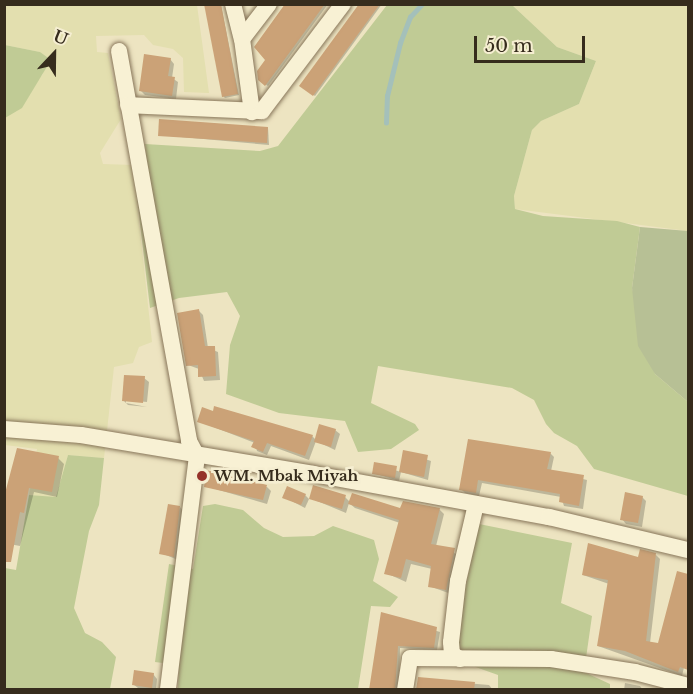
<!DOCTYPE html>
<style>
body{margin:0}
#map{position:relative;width:693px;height:694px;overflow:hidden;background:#ede4c1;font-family:"Libre Baskerville",serif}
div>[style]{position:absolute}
.farmland>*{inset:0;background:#e3dfaf}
.green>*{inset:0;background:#c0cb95}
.cemetery>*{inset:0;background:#b7c095}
.shadow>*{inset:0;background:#0003}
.stream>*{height:4.5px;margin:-2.25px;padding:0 2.25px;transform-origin:2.25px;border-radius:2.25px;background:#a4c0ba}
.building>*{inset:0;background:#cba277}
.roads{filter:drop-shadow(0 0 2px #877559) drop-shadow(0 0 2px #877559)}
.minor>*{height:16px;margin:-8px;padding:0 8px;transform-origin:8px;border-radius:8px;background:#f8f1d4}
.dots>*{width:16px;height:16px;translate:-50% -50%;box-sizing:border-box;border:3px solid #f5eed1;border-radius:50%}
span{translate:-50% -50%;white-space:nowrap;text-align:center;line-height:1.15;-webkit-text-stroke:5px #f5eed1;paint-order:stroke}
.poi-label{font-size:15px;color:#362c1d;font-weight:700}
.left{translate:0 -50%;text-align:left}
.frame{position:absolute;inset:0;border:6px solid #362c1d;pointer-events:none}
.north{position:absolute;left:24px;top:24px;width:60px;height:60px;-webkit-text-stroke:4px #f5eed1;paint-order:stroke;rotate:22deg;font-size:16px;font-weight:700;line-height:24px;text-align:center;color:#362c1d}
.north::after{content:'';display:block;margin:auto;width:21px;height:27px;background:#362c1d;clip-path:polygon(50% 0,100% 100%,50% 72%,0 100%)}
.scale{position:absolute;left:474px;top:36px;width:111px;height:27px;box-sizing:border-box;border:3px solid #362c1d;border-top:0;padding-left:8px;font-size:18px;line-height:21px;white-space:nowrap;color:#362c1d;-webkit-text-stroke:4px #f5eed1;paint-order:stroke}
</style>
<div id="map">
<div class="farmland">
<i style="clip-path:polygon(4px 5px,197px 5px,209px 93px,184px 92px,183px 58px,173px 49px,153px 45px,144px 35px,96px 36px,97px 52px,108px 53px,121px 119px,100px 153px,103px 164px,133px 165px,152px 342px,139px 347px,133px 363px,114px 367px,104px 458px,68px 455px,56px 498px,29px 495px,37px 449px,5px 445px,5px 118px,43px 74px,40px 52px,5px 45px)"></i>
<i style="clip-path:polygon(512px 5px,688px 5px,688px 231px,515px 209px,514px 196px,532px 130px,541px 121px,579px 104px,596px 61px,557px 47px)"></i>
</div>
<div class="green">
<i style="clip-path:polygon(387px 5px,512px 5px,557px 47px,596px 61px,579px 104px,541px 121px,532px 130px,514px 196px,515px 209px,543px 216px,617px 221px,640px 227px,632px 288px,655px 374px,688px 402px,688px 496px,594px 469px,577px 446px,554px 433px,546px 424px,534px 400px,512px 388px,378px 366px,371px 403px,415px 424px,419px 430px,391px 449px,358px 452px,345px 421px,279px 413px,226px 394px,230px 345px,240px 316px,227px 292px,179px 298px,150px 308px,133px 165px,147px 166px,145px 144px,260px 151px,278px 146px)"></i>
<i style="clip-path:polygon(5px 45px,40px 52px,51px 60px,22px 108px,5px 118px)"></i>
<i style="clip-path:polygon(68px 455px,104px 458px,99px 505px,89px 531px,74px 608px,85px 633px,102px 642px,116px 657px,110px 689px,5px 689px,5px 568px,16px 570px,29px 495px,56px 497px)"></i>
<i style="clip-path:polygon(215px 504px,243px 510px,264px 528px,283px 537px,314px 536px,333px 526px,374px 540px,379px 559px,373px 581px,398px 597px,390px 607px,371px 606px,358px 689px,178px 689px,179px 665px,155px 662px,169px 564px,193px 569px,203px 506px)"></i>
<i style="clip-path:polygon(479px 524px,572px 543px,561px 603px,592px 616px,584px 672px,610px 684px,610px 689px,498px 689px,498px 675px,470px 665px,458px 647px,463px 598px)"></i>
</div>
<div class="cemetery">
<i style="clip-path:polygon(640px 227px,688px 231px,688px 402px,655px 374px,638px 346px,632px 288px)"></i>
</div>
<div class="shadow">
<i style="clip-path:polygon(287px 4px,328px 4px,268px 86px,262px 82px,267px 60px)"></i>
<i style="clip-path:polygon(361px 4px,382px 4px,315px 96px,303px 87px)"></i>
<i style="clip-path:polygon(221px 5px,239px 95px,225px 98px,223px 96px)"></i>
<i style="clip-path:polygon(170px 59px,174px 64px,172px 78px,178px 82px,176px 99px,145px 95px,141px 91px)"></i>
<i style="clip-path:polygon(268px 128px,269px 145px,159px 135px)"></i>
<i style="clip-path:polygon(199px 311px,203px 315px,208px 348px,218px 352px,220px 380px,204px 381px,199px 369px,188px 365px)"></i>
<i style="clip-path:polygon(144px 378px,149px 382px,147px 402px,126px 400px,126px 403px,147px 407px,128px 405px,124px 401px)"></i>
<i style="clip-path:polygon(198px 421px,312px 436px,316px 440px,335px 430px,340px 434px,335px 450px,316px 441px,309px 460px,271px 446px,267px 455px,257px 451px,255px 443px)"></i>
<i style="clip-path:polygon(469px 440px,550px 453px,554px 457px,551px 471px,587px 480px,583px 509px,564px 506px,561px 497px,482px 483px,479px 496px,465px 493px,461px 489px)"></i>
<i style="clip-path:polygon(404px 452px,431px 461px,428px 480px,401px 472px,399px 481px,373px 473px,375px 464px,401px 472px)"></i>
<i style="clip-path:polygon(58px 458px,64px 464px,57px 497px,34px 492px,20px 546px,4px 543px,4px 508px)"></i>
<i style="clip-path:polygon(205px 486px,267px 487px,271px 491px,267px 504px)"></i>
<i style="clip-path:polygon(305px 495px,309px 499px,305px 508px,284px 497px)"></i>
<i style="clip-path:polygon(345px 497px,350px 502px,400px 510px,439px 509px,444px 514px,436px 546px,459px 555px,451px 594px,429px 586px,432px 569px,411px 564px,406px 582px,386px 573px,400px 523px,355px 508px,349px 503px,346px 513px,310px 498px)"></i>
<i style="clip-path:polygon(642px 497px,646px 501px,642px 527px,626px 524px,622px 519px)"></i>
<i style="clip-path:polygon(180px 507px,184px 512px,178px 560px,161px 553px)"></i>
<i style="clip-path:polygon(656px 555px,660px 559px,650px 643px,659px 645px,678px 572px,688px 575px,688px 650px,682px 676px,598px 646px,609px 584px,583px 575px)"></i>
<i style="clip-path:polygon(382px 614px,440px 632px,437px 650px,400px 648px,399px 690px,372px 690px)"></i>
<i style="clip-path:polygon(153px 674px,157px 679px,156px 690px,138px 688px,133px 684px)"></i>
<i style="clip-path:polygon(419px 679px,489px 685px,493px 690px,416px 690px)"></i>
<i style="clip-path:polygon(625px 683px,640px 686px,643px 690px,624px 690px)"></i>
</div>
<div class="stream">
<i style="left:386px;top:123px;width:27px;rotate:-88deg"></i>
<i style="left:387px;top:96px;width:55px;rotate:-76.2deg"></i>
<i style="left:400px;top:43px;width:28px;rotate:-69deg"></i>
<i style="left:410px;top:17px;width:18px;rotate:-47deg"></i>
</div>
<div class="building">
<i style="clip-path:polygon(204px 4px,221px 4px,238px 94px,222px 97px)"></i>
<i style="clip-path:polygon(285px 4px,325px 4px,265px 86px,258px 80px,257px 71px,265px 60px,254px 47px)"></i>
<i style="clip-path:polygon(359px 4px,380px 4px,313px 96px,299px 86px)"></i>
<i style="clip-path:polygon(144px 54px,171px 58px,168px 76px,175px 77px,172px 96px,139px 91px)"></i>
<i style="clip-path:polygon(159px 119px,268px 127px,267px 143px,158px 136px)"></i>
<i style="clip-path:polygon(199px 309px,205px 346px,215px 346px,216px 376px,198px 377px,198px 365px,186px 366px,177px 313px)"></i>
<i style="clip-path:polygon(124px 375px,145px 376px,143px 403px,122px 401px)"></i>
<i style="clip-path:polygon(214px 406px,313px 435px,305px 456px,267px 443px,263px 452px,251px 447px,254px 441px,197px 422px,202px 407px,213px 411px)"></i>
<i style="clip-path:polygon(319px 424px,336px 429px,331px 447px,314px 442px)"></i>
<i style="clip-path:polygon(468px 439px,551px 452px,547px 469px,584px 475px,579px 506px,559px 502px,560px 494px,478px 480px,476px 493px,459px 490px)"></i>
<i style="clip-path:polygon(17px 448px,59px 456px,52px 492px,29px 488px,24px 513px,20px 512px,11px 562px,4px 562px,4px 497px)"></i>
<i style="clip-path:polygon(403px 450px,428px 455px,424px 477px,399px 472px)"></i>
<i style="clip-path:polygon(374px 462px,397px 466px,395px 478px,372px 474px)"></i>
<i style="clip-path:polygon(206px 470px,267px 485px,263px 500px,204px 487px)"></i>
<i style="clip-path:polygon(313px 485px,346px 495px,342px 509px,309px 499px)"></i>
<i style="clip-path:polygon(287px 486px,306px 494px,301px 505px,282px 498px)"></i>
<i style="clip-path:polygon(625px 492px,643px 496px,638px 523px,620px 520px)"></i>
<i style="clip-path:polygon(352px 493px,400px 508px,403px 501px,440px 508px,431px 544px,455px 548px,446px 590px,428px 587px,431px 566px,406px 559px,401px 578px,384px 574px,399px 520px,348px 504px)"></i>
<i style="clip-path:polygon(168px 504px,180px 506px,174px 557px,159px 554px)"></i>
<i style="clip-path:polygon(588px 543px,638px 557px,640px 549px,656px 553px,646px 641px,658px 643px,677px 571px,688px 574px,688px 670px,680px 667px,678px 672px,625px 651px,597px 646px,608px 580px,582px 575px)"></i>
<i style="clip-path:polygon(381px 612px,437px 627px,434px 648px,398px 646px,395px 690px,369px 690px)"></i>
<i style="clip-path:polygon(134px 670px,154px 673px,152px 688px,132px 685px)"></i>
<i style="clip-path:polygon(418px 677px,475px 682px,474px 690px,416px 690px)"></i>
</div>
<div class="roads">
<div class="minor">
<i style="left:233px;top:4px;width:36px;rotate:76deg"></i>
<i style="left:242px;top:39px;width:74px;rotate:82.2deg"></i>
<i style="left:242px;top:39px;width:44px;rotate:-52.4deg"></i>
<i style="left:119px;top:51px;width:396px;rotate:79.8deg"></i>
<i style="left:189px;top:441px;width:17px;rotate:62deg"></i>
<i style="left:197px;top:456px;width:236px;rotate:97.1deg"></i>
<i style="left:128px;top:105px;width:134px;rotate:2.6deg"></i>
<i style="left:262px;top:111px;width:134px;rotate:-52.9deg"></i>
<i style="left:4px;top:429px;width:77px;rotate:4.5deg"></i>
<i style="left:81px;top:435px;width:236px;rotate:9.5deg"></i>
<i style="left:314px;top:474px;width:239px;rotate:10.4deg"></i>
<i style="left:549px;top:517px;width:143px;rotate:13.4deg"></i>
<i style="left:460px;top:659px;width:9px;rotate:-148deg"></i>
<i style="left:452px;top:654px;width:12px;rotate:-95deg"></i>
<i style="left:451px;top:642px;width:61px;rotate:-83.5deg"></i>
<i style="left:458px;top:581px;width:79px;rotate:-76.8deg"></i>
<i style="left:405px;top:690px;width:32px;rotate:-81deg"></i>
<i style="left:410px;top:658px;width:141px;rotate:0.4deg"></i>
<i style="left:551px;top:659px;width:85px;rotate:8.8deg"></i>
<i style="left:635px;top:672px;width:55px;rotate:14.8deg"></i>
</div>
</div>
<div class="dots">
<i style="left:202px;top:476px;background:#953229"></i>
</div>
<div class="poi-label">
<span class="left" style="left:214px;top:476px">WM. Mbak Miyah</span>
</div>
<div class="frame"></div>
<div class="north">U</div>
<div class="scale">50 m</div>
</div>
